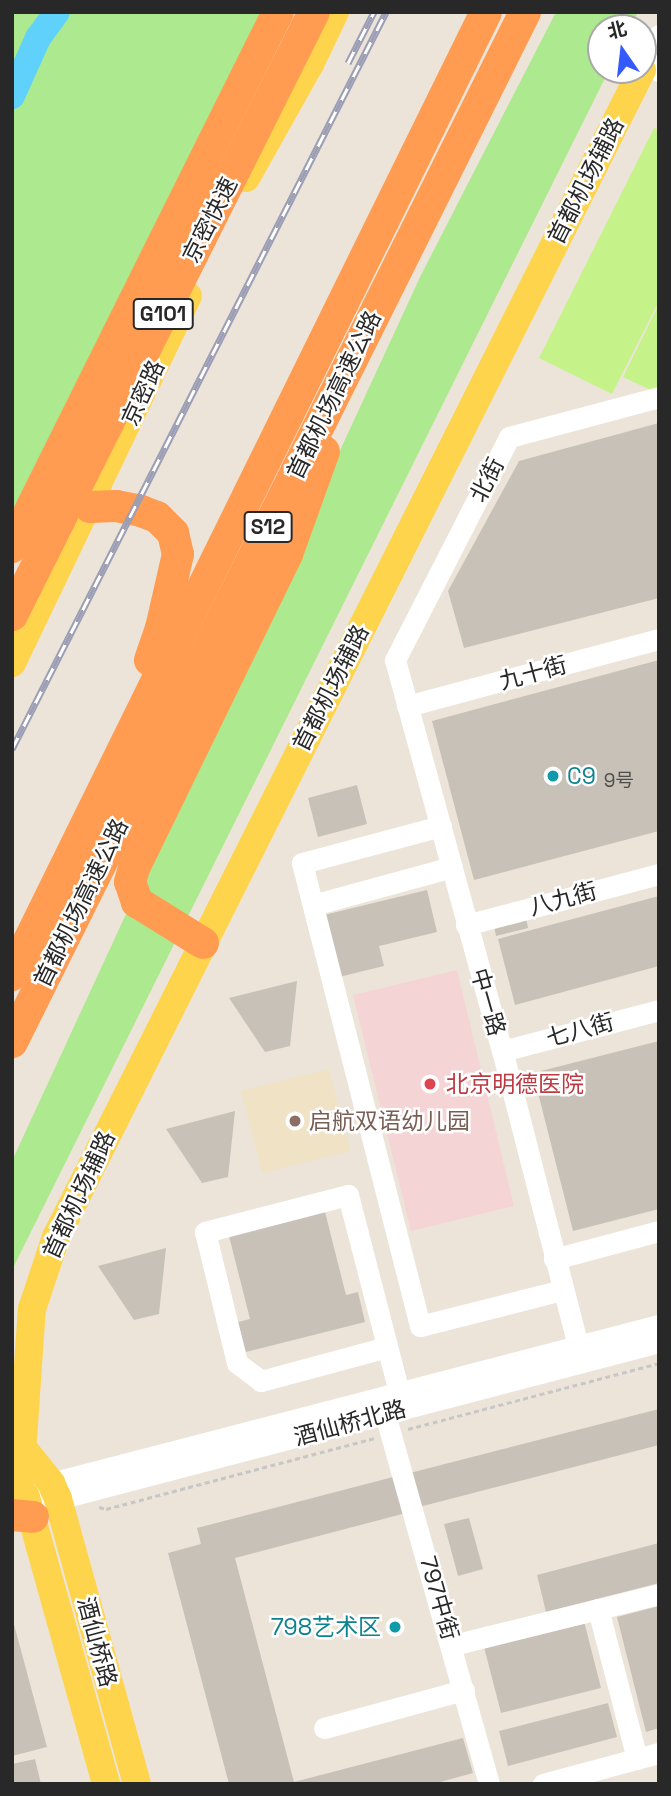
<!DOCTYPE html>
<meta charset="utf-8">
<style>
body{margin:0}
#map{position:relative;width:671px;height:1796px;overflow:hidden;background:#ece4d8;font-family:"Space Grotesk","Noto Sans SC",sans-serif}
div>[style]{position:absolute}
.education>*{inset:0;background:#f0e2c5}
.medical>*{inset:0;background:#f5d4d6}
.green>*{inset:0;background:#ade98e}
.pitch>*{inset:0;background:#c5f289}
.river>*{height:26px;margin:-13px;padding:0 13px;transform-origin:13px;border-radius:13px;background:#60d1fa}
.building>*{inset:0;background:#c7c1b8}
.path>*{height:2.5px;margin-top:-1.25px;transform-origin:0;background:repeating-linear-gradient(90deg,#c7c7c7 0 5px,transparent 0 8.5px)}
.minor>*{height:21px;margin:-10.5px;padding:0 10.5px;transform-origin:10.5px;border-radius:10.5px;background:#fff}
.major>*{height:28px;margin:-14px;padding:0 14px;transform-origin:14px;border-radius:14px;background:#fed44c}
.highway>*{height:32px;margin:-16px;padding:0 16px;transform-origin:16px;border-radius:16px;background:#ff9c51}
.rail>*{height:7px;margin-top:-3.5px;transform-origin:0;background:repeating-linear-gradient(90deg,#fff 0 13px,#9b9eb5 0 26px);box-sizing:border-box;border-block:2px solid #9b9eb5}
.dots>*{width:19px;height:19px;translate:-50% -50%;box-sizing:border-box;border:4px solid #fff;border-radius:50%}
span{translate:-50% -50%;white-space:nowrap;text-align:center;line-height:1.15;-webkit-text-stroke:5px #fff;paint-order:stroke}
.number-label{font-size:19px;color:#504e4c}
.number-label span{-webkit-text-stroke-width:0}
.shield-label span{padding:2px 5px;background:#fff;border:2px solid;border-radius:5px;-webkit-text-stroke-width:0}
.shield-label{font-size:21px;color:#282828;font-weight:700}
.street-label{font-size:23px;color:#282828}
.culture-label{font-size:23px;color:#0d838f}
.left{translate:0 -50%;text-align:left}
.right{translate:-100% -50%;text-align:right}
.health-label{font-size:23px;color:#be3a42}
.education-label{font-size:23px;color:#785e54}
.frame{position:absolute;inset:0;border:14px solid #282828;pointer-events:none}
.north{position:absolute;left:587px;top:14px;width:70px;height:70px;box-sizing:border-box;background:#fff;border:2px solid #a9a9a9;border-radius:50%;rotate:346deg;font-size:19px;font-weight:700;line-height:28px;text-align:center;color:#282828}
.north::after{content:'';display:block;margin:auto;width:24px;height:32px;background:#3359ff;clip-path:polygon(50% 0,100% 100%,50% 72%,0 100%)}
</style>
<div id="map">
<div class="education">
<i style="clip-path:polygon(329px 1069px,350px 1151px,262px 1173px,241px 1091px)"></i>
</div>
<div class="medical">
<i style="clip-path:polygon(457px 970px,514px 1206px,411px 1231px,353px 995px)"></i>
</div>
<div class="green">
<i style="clip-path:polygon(12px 12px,267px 12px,12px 523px)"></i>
<i style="clip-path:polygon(556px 12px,638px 12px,630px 28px,601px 28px,601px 70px,609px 70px,12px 1270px,12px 1161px,421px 275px)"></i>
</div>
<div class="pitch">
<i style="clip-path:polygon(654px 128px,659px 130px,659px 301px,612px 394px,539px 358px)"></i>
<i style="clip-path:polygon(659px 304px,659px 389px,657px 393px,623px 377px)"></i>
</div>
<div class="river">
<i style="left:12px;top:96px;width:64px;rotate:-65.9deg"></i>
<i style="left:38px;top:38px;width:32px;rotate:-54deg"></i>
</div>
<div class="building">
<i style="clip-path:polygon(659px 423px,659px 598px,464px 648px,448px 591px,519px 461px)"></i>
<i style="clip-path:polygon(659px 660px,659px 831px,474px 880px,432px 721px)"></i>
<i style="clip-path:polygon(357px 785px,367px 824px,318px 837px,308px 798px)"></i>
<i style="clip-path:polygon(427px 890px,437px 932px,379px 946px,384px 966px,339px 977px,324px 915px)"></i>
<i style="clip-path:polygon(659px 896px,659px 966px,515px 1005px,498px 939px)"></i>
<i style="clip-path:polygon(525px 913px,528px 928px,496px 936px,493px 921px)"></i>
<i style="clip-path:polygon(297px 981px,290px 1046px,265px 1052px,229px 998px)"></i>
<i style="clip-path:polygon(659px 1041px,659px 1209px,573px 1231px,533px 1073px)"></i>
<i style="clip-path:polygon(235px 1111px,228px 1177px,202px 1183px,166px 1129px)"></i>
<i style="clip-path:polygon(324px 1208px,346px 1295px,358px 1292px,365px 1322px,246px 1352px,238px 1322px,250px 1319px,228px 1232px)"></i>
<i style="clip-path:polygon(166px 1248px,159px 1314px,134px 1320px,98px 1266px)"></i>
<i style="clip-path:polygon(659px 1409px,659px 1445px,419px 1507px,410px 1473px)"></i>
<i style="clip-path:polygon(397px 1476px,406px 1513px,235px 1558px,294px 1782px,463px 1738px,473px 1773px,433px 1784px,229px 1784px,168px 1553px,201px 1544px,197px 1528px)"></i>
<i style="clip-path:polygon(469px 1518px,483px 1569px,458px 1576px,444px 1524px)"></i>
<i style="clip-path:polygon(659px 1543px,659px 1583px,546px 1612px,537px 1575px)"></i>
<i style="clip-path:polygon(659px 1606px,659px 1728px,646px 1732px,617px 1617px)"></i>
<i style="clip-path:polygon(12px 1617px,47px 1747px,12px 1756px)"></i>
<i style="clip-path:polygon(584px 1621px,601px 1688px,501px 1713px,484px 1647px)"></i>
<i style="clip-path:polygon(608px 1703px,617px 1737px,508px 1766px,499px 1731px)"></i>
<i style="clip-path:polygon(35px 1759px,41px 1784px,12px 1784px,12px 1764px)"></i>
</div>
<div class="path">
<i style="left:408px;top:1429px;width:260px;rotate:-14.7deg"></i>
<i style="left:99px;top:1507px;width:7px;rotate:16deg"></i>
<i style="left:106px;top:1509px;width:277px;rotate:-14.8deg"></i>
</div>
<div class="minor">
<i style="left:659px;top:35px;width:32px;rotate:116deg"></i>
<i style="left:645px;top:64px;width:16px;rotate:27deg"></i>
<i style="left:407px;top:706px;width:261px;rotate:-14.9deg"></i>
<i style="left:441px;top:826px;width:144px;rotate:165.1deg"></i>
<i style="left:302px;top:863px;width:478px;rotate:75.7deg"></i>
<i style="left:420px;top:1326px;width:146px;rotate:-14.2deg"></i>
<i style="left:313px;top:905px;width:144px;rotate:-15.3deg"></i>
<i style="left:466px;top:925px;width:200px;rotate:-14.8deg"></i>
<i style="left:502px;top:1051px;width:162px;rotate:-14.6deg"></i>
<i style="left:554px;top:1259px;width:109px;rotate:-14.9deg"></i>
<i style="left:578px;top:1346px;width:305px;rotate:-104.4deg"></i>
<i style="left:502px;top:1051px;width:405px;rotate:-105.3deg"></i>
<i style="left:395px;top:660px;width:250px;rotate:-62.9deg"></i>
<i style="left:509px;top:437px;width:155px;rotate:-14.9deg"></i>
<i style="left:387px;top:1347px;width:131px;rotate:164.9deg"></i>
<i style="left:261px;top:1381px;width:30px;rotate:-143deg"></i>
<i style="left:237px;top:1363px;width:135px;rotate:-103.7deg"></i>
<i style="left:205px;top:1232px;width:148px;rotate:-14.5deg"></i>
<i style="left:348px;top:1195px;width:203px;rotate:75.5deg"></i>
<i style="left:385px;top:1414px;width:384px;rotate:74.3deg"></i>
<i style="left:47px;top:1508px;width:14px;rotate:-39deg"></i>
<i style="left:58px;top:1499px;width:621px;rotate:-14.64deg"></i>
<i style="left:33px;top:1517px;width:38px;rotate:-62deg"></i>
<i style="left:51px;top:1483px;width:628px;rotate:-14.57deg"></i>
<i style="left:598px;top:1609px;width:155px;rotate:75.4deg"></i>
<i style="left:453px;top:1645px;width:212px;rotate:-13.9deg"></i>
<i style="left:324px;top:1728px;width:145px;rotate:-15.2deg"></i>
<i style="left:543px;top:1784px;width:120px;rotate:-15deg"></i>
</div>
<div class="major">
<i style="left:246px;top:178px;width:131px;rotate:-60.7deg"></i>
<i style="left:310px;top:64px;width:58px;rotate:-64.3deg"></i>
<i style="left:12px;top:663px;width:407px;rotate:-64.4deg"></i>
<i style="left:15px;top:1443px;width:9px;rotate:32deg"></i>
<i style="left:23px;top:1448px;width:45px;rotate:51.3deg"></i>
<i style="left:51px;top:1483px;width:17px;rotate:66deg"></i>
<i style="left:58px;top:1499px;width:296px;rotate:74.5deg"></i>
<i style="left:20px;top:1483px;width:174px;rotate:-86.1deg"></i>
<i style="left:32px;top:1309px;width:76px;rotate:-71.6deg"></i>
<i style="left:56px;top:1237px;width:1306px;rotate:-63.34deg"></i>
<i style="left:26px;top:1497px;width:298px;rotate:74.4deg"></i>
</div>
<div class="highway">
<i style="left:90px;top:507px;width:26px;rotate:-2deg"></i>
<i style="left:116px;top:506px;width:25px;rotate:11deg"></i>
<i style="left:141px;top:511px;width:17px;rotate:21deg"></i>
<i style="left:157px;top:517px;width:23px;rotate:45deg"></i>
<i style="left:173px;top:533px;width:22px;rotate:77deg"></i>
<i style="left:178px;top:554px;width:76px;rotate:102.9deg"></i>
<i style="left:161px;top:628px;width:34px;rotate:109deg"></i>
<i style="left:12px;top:547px;width:597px;rotate:-63.56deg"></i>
<i style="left:12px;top:615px;width:674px;rotate:-63.4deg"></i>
<i style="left:203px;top:943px;width:78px;rotate:-148.2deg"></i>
<i style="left:137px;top:902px;width:21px;rotate:-109deg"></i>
<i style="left:130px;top:882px;width:15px;rotate:-74deg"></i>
<i style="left:134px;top:868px;width:349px;rotate:-64deg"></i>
<i style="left:287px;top:554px;width:109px;rotate:-70.2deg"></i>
<i style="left:12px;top:975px;width:1073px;rotate:-63.79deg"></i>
<i style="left:12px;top:1042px;width:1151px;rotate:-63.52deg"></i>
<i style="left:12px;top:1515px;width:21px;rotate:5deg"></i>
</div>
<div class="rail">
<i style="left:348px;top:63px;width:57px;rotate:-63deg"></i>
<i style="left:12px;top:749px;width:826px;rotate:-63.09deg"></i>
</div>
<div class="dots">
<i style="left:553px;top:776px;background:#0f9aa8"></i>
<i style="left:430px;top:1084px;background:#e0444e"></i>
<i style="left:295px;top:1121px;background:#8d6e63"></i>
<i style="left:395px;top:1627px;background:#0f9aa8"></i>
</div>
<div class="number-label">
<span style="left:619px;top:781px">9号</span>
</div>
<div class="shield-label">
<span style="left:163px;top:314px">G101</span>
<span style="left:268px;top:527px">S12</span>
</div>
<div class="street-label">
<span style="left:586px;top:181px;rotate:-63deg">首都机场辅路</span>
<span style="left:210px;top:220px;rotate:-63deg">京密快速</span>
<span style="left:143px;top:393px;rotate:-65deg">京密路</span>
<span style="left:334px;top:395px;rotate:-64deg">首都机场高速公路</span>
<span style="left:487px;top:480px;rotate:-63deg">北街</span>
<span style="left:533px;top:673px;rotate:-15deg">九十街</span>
<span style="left:331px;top:688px;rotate:-63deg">首都机场辅路</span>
<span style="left:563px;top:899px;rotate:-15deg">八九街</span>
<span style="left:81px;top:903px;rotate:-64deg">首都机场高速公路</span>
<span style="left:488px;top:1002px;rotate:74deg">中一路</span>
<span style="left:580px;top:1030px;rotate:-15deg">七八街</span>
<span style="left:79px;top:1195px;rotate:-65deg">首都机场辅路</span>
<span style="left:350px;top:1423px;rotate:-15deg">酒仙桥北路</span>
<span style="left:439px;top:1598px;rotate:74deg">797中街</span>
<span style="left:97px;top:1642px;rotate:75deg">酒仙桥路</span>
</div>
<div class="culture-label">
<span class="left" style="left:567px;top:776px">C9</span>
<span class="right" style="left:381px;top:1627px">798艺术区</span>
</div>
<div class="health-label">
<span class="left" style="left:446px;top:1084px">北京明德医院</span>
</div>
<div class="education-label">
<span class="left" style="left:309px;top:1121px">启航双语幼儿园</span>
</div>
<div class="frame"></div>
<div class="north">北</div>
</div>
